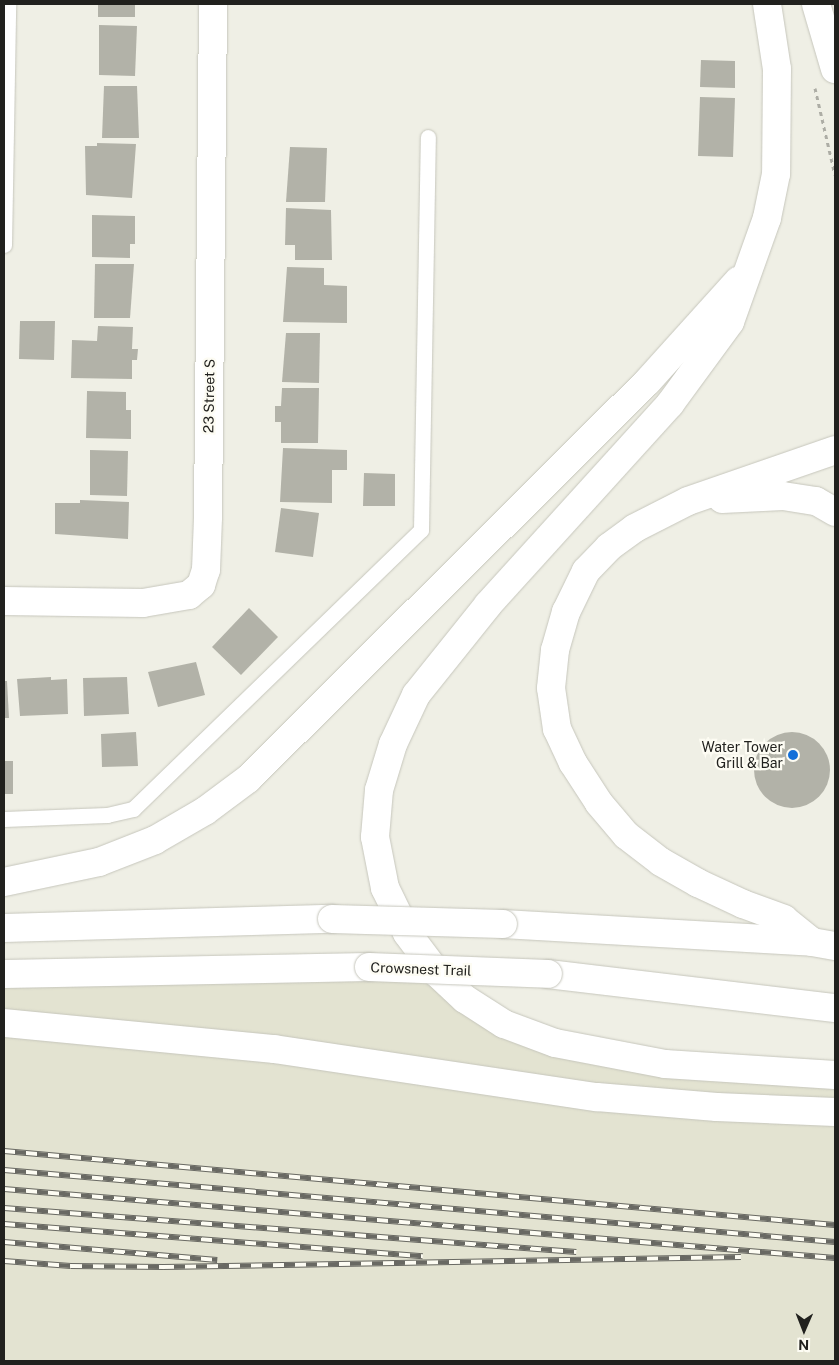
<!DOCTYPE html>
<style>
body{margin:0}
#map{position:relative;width:839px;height:1365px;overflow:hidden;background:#efefe5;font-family:"Public Sans",sans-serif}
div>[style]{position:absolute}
.built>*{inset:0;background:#e3e3d1}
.building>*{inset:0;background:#b2b2a8}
.round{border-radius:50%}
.path>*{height:3px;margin-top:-1.5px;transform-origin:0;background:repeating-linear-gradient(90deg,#adada5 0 4px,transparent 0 8px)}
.roads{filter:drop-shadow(0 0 1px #c6c6bc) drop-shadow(0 0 1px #c6c6bc)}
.lane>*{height:15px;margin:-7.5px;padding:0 7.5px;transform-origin:7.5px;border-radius:7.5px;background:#fff}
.street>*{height:28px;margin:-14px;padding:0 14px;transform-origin:14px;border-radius:14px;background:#fff}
.primary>*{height:28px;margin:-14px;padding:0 14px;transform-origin:14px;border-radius:14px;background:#fff}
.highway>*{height:28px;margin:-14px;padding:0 14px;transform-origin:14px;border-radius:14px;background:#fff}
.rail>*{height:5.5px;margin-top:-2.75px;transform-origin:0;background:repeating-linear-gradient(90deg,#fdfcf3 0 11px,#696963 0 22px);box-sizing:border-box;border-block:1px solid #696963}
.bridges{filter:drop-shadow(0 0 1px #c6c6bc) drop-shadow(0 0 1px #c6c6bc)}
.highway-bridge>*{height:28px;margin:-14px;padding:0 14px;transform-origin:14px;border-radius:14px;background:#fff}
.dots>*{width:14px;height:14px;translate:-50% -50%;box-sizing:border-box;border:2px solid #fdfcf3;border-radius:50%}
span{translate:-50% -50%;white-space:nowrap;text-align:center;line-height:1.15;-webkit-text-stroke:4.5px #fdfcf3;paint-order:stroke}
.street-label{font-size:14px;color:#21211e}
.poi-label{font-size:14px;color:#21211e}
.right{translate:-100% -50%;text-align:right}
.frame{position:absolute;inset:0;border:5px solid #21211e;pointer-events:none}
.north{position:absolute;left:779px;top:1305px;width:50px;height:50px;-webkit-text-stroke:4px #fdfcf3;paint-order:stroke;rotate:181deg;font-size:14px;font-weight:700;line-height:20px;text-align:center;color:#21211e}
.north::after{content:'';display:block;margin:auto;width:18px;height:22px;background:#21211e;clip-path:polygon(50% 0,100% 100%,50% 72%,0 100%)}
</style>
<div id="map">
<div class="built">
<i style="clip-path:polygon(447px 970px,555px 1043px,835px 1075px,835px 1361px,4px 1361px,4px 983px)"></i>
</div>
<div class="building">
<i style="clip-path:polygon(98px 4px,135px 4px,135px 17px,98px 17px)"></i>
<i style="clip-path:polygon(99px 25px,137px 26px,135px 76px,99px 75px)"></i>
<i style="clip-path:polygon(701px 60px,735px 61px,735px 88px,700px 87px)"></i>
<i style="clip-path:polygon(104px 86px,137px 86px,139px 138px,102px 138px)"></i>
<i style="clip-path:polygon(700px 97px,735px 98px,733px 157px,698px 156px)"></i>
<i style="clip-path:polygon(97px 143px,136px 144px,132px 198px,86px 195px,85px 146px,97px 146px)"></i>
<i style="clip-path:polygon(290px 147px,327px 148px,325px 202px,286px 202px)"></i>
<i style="clip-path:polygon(286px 208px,331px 210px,332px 260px,295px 260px,295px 245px,285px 245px)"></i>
<i style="clip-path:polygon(92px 215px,135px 216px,135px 244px,130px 244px,130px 258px,92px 257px)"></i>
<i style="clip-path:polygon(95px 264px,134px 264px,130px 318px,94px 318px)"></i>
<i style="clip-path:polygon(287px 267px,324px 268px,324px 285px,347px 286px,347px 323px,283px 322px)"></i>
<i style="clip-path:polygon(20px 321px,55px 321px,54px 360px,19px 359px)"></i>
<i style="clip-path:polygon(98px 326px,133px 327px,132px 349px,138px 349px,137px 360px,132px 360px,132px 379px,71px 378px,72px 340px,97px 341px)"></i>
<i style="clip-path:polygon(286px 333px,320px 333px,319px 383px,282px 382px)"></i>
<i style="clip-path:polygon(282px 388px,319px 388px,318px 443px,281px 443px,281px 422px,275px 422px,275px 406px,281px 406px)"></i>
<i style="clip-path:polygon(87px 391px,126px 392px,126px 410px,131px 410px,131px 439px,86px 438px)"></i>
<i style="clip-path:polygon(283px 448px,347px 450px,347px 470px,332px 470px,332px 503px,280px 502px)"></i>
<i style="clip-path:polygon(90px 450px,128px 451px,127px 496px,90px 495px)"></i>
<i style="clip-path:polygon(364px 473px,395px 474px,395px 506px,363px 506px)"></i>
<i style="clip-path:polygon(80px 500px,129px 502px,128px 539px,55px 534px,55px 503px,80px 503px)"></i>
<i style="clip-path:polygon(281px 508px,319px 513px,313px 557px,275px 552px)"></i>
<i style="clip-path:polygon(249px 608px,278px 637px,241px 675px,212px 647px)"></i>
<i style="clip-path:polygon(196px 662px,205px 695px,158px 707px,148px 672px)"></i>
<i style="clip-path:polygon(51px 677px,51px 680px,67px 679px,68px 714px,20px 716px,17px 679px)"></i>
<i style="clip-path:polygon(127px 677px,129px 714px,84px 716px,83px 678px)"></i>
<i style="clip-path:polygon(4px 681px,7px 681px,9px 718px,4px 718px)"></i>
<i style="clip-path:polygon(136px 732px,138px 766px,102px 767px,101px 734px)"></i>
<i class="round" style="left:754px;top:732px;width:76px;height:76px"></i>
<i style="clip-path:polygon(4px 761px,13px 761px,13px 794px,4px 794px)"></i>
</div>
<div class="path">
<i style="left:815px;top:88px;width:89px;rotate:77.1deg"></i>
</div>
<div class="roads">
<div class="lane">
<i style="left:4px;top:245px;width:241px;rotate:-89deg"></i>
<i style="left:4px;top:819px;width:103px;rotate:-2.2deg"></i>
<i style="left:107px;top:815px;width:27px;rotate:-13deg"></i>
<i style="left:133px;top:809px;width:401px;rotate:-44.1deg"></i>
<i style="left:421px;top:530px;width:393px;rotate:-89deg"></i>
</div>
<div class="street">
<i style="left:4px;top:601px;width:139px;rotate:0.8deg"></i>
<i style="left:143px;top:603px;width:47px;rotate:-9.9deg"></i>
<i style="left:189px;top:595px;width:16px;rotate:-40deg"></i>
<i style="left:201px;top:585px;width:16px;rotate:-72deg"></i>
<i style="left:206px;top:570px;width:53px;rotate:-87.8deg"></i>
<i style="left:208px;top:517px;width:513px;rotate:-89.44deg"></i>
</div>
<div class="primary">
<i style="left:816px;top:4px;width:68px;rotate:73.7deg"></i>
</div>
<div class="highway">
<i style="left:767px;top:4px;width:66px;rotate:81.3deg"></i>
<i style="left:777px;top:69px;width:105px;rotate:90.5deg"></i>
<i style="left:776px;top:174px;width:45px;rotate:101.6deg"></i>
<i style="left:767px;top:218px;width:110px;rotate:109.6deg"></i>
<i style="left:730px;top:322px;width:102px;rotate:126.2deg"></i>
<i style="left:670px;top:404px;width:271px;rotate:132.2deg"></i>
<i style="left:488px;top:605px;width:115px;rotate:128.7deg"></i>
<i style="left:416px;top:695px;width:54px;rotate:115.1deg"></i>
<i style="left:393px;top:744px;width:48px;rotate:106.9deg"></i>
<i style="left:379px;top:790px;width:47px;rotate:94.9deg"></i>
<i style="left:375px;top:837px;width:52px;rotate:78.9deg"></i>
<i style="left:385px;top:888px;width:50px;rotate:63.9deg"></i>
<i style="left:407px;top:933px;width:50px;rotate:53.1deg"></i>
<i style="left:437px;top:973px;width:38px;rotate:43deg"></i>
<i style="left:465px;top:999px;width:46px;rotate:32.7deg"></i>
<i style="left:504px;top:1024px;width:54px;rotate:20.4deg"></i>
<i style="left:555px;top:1043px;width:112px;rotate:10.8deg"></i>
<i style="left:665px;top:1064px;width:170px;rotate:3.7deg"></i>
<i style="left:722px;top:499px;width:61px;rotate:-2.8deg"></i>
<i style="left:783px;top:496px;width:33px;rotate:9deg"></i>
<i style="left:816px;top:501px;width:22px;rotate:30deg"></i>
<i style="left:4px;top:882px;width:97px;rotate:-11.9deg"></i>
<i style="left:99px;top:862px;width:60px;rotate:-21.4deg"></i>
<i style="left:155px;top:840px;width:58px;rotate:-30.1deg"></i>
<i style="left:205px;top:811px;width:54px;rotate:-36.7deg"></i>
<i style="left:248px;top:779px;width:564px;rotate:-44.86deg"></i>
<i style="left:648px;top:381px;width:135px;rotate:-48deg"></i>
<i style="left:503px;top:924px;width:310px;rotate:3.3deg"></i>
<i style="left:812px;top:942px;width:23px;rotate:10deg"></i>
<i style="left:4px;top:928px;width:328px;rotate:-1.6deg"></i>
<i style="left:812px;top:942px;width:36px;rotate:-141deg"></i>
<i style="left:784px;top:919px;width:44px;rotate:-159.9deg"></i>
<i style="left:743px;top:904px;width:50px;rotate:-155deg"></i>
<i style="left:698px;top:883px;width:43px;rotate:-150.4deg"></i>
<i style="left:661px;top:862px;width:44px;rotate:-142.4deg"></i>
<i style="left:626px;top:835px;width:42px;rotate:-130.2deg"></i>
<i style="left:599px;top:803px;width:48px;rotate:-123deg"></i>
<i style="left:573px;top:763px;width:38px;rotate:-115deg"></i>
<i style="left:557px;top:729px;width:41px;rotate:-98.3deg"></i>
<i style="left:551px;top:688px;width:38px;rotate:-84deg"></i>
<i style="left:555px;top:650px;width:40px;rotate:-74deg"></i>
<i style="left:566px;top:612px;width:46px;rotate:-64deg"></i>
<i style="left:586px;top:571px;width:33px;rotate:-46deg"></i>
<i style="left:609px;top:547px;width:32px;rotate:-36deg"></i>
<i style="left:635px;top:528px;width:59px;rotate:-27deg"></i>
<i style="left:688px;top:501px;width:156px;rotate:-19.1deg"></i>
<i style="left:4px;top:974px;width:365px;rotate:-1.1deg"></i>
<i style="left:548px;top:974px;width:289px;rotate:6.8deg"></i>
<i style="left:4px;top:1023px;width:271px;rotate:5.5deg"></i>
<i style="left:274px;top:1049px;width:327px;rotate:8.5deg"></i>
<i style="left:597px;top:1097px;width:120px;rotate:4.8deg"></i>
<i style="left:717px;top:1107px;width:118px;rotate:2.4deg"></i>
</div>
</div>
<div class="rail">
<i style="left:4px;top:1151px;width:834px;rotate:5.09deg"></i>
<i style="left:4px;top:1170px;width:834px;rotate:4.95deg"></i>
<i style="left:4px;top:1189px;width:834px;rotate:4.75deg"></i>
<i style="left:4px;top:1208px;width:574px;rotate:4.4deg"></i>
<i style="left:4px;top:1224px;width:420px;rotate:4.4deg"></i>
<i style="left:4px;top:1242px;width:214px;rotate:4.8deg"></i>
<i style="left:4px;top:1261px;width:67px;rotate:4.3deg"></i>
<i style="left:71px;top:1266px;width:92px;rotate:0.6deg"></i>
<i style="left:163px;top:1267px;width:578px;rotate:-0.99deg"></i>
</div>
<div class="bridges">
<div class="highway-bridge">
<i style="left:332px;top:919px;width:171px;rotate:1.7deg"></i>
<i style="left:369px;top:967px;width:179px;rotate:2.2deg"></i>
</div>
</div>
<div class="dots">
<i style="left:793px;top:755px;background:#1470d9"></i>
</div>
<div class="street-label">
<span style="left:209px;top:396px;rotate:-89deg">23 Street S</span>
<span style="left:421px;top:969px;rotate:2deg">Crowsnest Trail</span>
</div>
<div class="poi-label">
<span class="right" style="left:783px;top:755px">Water Tower<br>Grill &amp; Bar</span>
</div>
<div class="frame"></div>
<div class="north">N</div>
</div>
